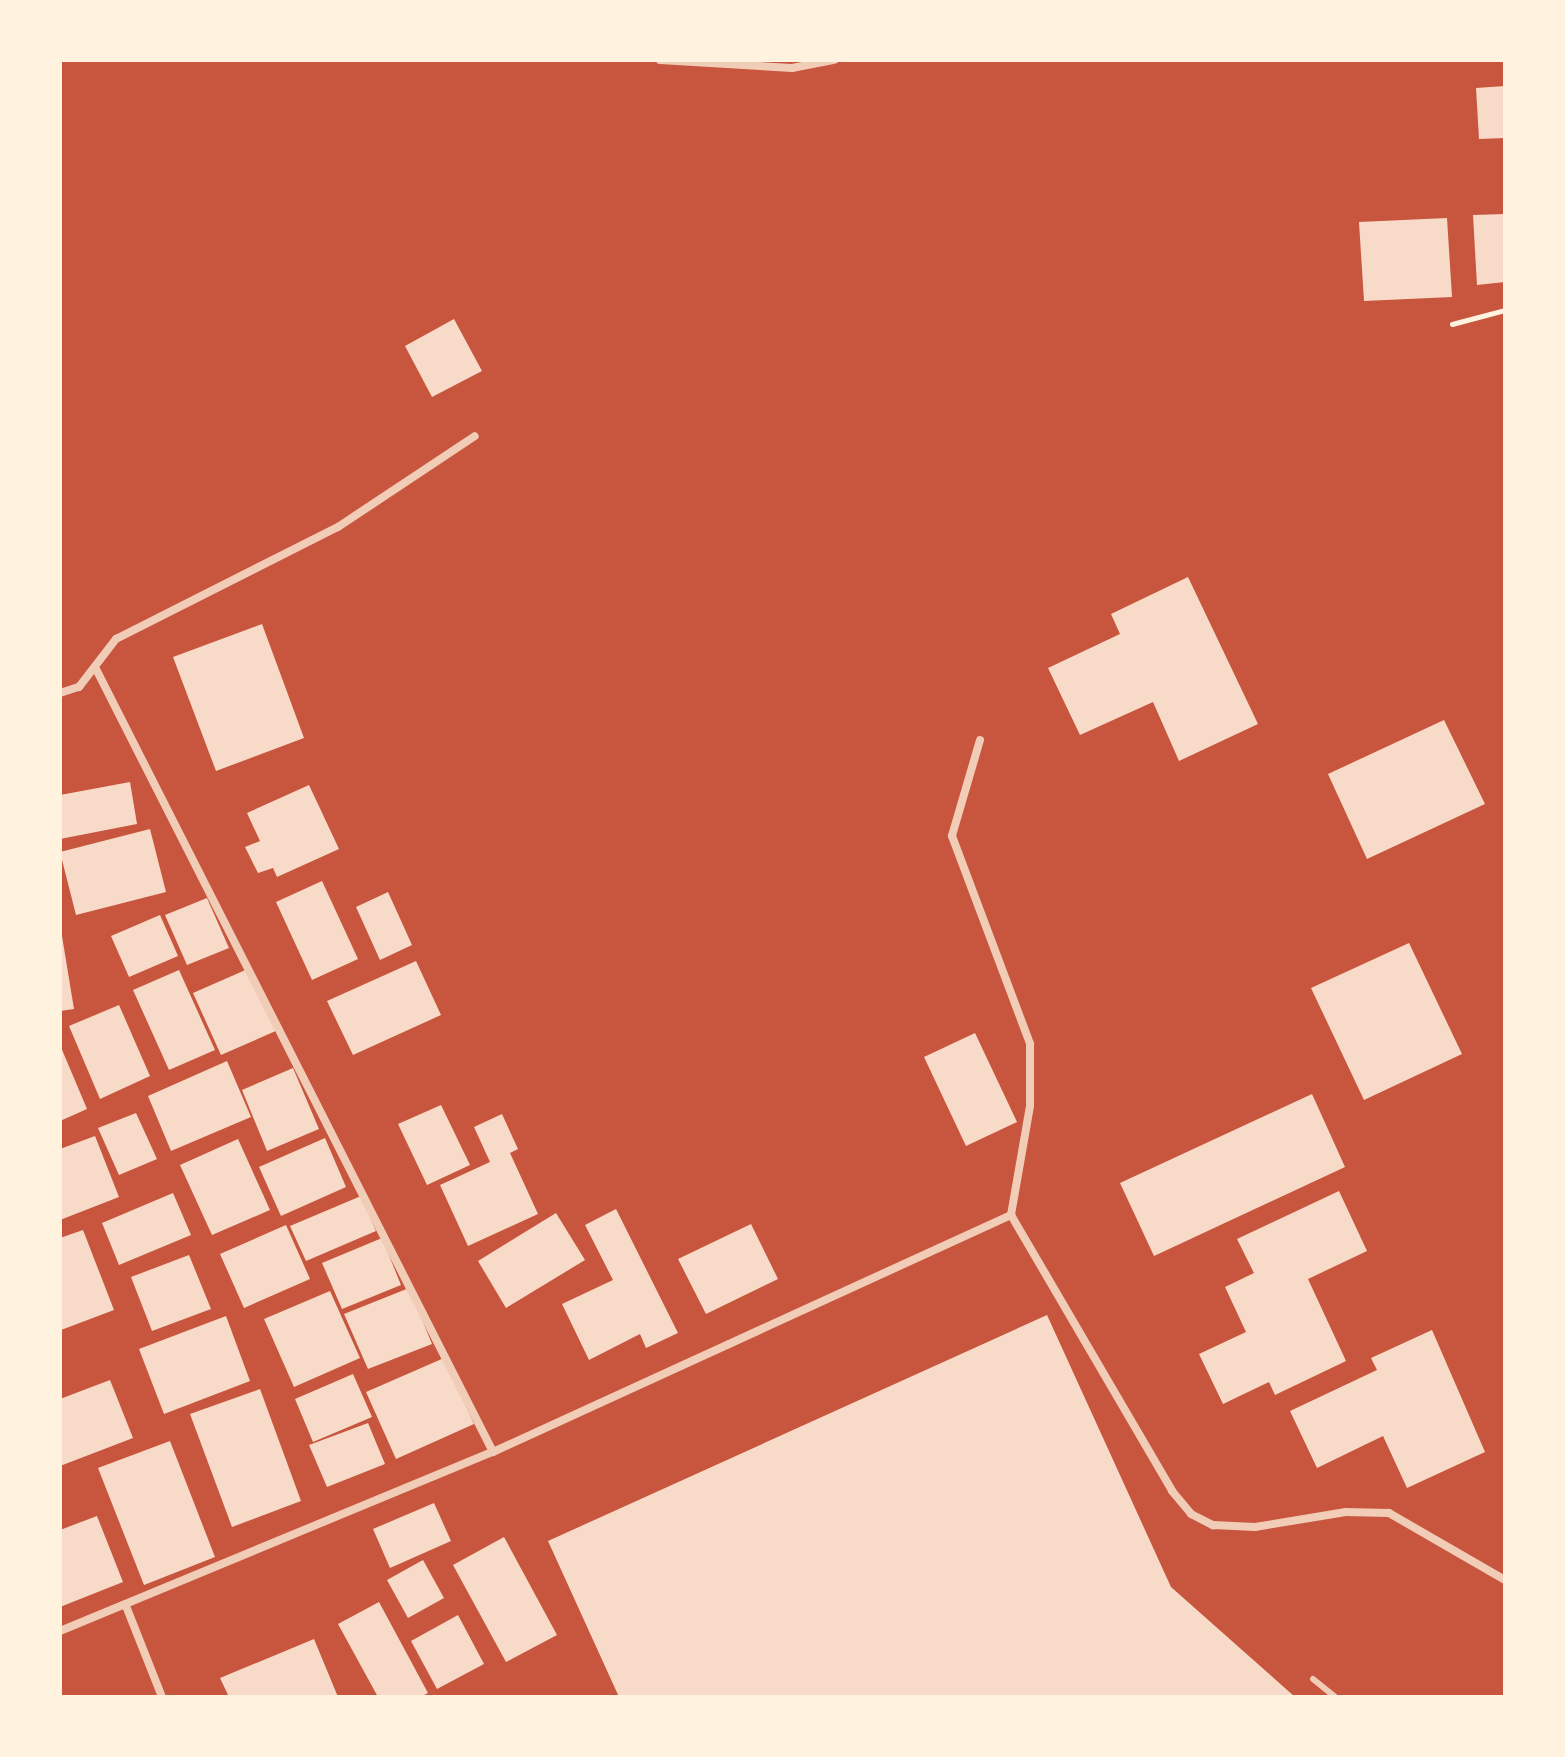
<!DOCTYPE html>
<style>
body{margin:0}
#map{position:relative;width:1565px;height:1757px;overflow:hidden;background:#c8553d;font-family:Literata,serif}
div>[style]{position:absolute}
.building>*{inset:0;background:#f7dbc8}
.path>*{height:5px;margin:-2.5px;padding:0 2.5px;transform-origin:2.5px;border-radius:2.5px;background:#fff3e0}
.service>*{height:6px;margin:-3px;padding:0 3px;transform-origin:3px;border-radius:3px;background:#f1ccb7}
.minor>*{height:8px;margin:-4px;padding:0 4px;transform-origin:4px;border-radius:4px;background:#f1ccb7}
span{translate:-50% -50%;white-space:nowrap;text-align:center;line-height:1.15;-webkit-text-stroke:7px #fff3e0;paint-order:stroke}
.frame{position:absolute;inset:0;border:62px solid #fff3e0;pointer-events:none}
</style>
<div id="map">
<div class="building">
<i style="clip-path:polygon(1505px 86px,1505px 138px,1479px 139px,1476px 88px)"></i>
<i style="clip-path:polygon(1505px 214px,1505px 282px,1477px 285px,1473px 215px)"></i>
<i style="clip-path:polygon(1447px 218px,1452px 297px,1364px 301px,1359px 222px)"></i>
<i style="clip-path:polygon(454px 319px,482px 371px,432px 397px,405px 346px)"></i>
<i style="clip-path:polygon(1188px 577px,1258px 724px,1179px 761px,1153px 702px,1080px 735px,1048px 668px,1120px 634px,1111px 614px)"></i>
<i style="clip-path:polygon(262px 624px,304px 738px,216px 771px,173px 657px)"></i>
<i style="clip-path:polygon(1444px 720px,1485px 804px,1367px 859px,1328px 774px)"></i>
<i style="clip-path:polygon(130px 782px,137px 824px,60px 839px,60px 795px)"></i>
<i style="clip-path:polygon(309px 785px,339px 849px,277px 877px,273px 868px,258px 873px,245px 847px,260px 841px,247px 813px)"></i>
<i style="clip-path:polygon(150px 829px,166px 892px,76px 915px,60px 852px)"></i>
<i style="clip-path:polygon(322px 881px,358px 959px,312px 980px,276px 902px)"></i>
<i style="clip-path:polygon(388px 892px,412px 945px,380px 960px,356px 907px)"></i>
<i style="clip-path:polygon(207px 898px,229px 948px,187px 965px,165px 915px)"></i>
<i style="clip-path:polygon(160px 915px,178px 956px,129px 977px,111px 936px)"></i>
<i style="clip-path:polygon(60px 924px,74px 1009px,60px 1011px)"></i>
<i style="clip-path:polygon(1409px 943px,1462px 1054px,1364px 1100px,1311px 988px)"></i>
<i style="clip-path:polygon(416px 961px,441px 1015px,353px 1055px,327px 1001px)"></i>
<i style="clip-path:polygon(250px 968px,278px 1030px,221px 1055px,193px 993px)"></i>
<i style="clip-path:polygon(179px 970px,215px 1050px,169px 1070px,133px 990px)"></i>
<i style="clip-path:polygon(119px 1005px,150px 1076px,100px 1099px,69px 1026px)"></i>
<i style="clip-path:polygon(975px 1033px,1017px 1122px,966px 1146px,924px 1057px)"></i>
<i style="clip-path:polygon(60px 1045px,87px 1109px,60px 1121px)"></i>
<i style="clip-path:polygon(227px 1061px,251px 1117px,171px 1151px,148px 1096px)"></i>
<i style="clip-path:polygon(293px 1068px,319px 1129px,267px 1151px,242px 1090px)"></i>
<i style="clip-path:polygon(1312px 1094px,1345px 1167px,1154px 1256px,1120px 1183px)"></i>
<i style="clip-path:polygon(441px 1105px,470px 1165px,427px 1185px,398px 1124px)"></i>
<i style="clip-path:polygon(136px 1113px,157px 1159px,119px 1175px,98px 1128px)"></i>
<i style="clip-path:polygon(502px 1114px,518px 1149px,510px 1153px,538px 1214px,468px 1246px,440px 1185px,490px 1162px,474px 1127px)"></i>
<i style="clip-path:polygon(95px 1136px,119px 1197px,60px 1220px,60px 1149px)"></i>
<i style="clip-path:polygon(325px 1138px,346px 1187px,281px 1216px,259px 1167px)"></i>
<i style="clip-path:polygon(238px 1139px,270px 1210px,212px 1235px,180px 1165px)"></i>
<i style="clip-path:polygon(1339px 1191px,1367px 1251px,1308px 1279px,1346px 1361px,1275px 1395px,1269px 1382px,1223px 1404px,1199px 1354px,1246px 1332px,1225px 1287px,1254px 1273px,1237px 1239px)"></i>
<i style="clip-path:polygon(173px 1193px,191px 1235px,119px 1265px,102px 1223px)"></i>
<i style="clip-path:polygon(361px 1196px,376px 1231px,306px 1261px,290px 1226px)"></i>
<i style="clip-path:polygon(616px 1209px,678px 1333px,646px 1348px,640px 1334px,589px 1360px,562px 1304px,613px 1280px,585px 1225px)"></i>
<i style="clip-path:polygon(556px 1213px,585px 1260px,506px 1308px,478px 1261px)"></i>
<i style="clip-path:polygon(751px 1224px,778px 1279px,706px 1314px,678px 1259px)"></i>
<i style="clip-path:polygon(286px 1225px,310px 1279px,244px 1308px,220px 1254px)"></i>
<i style="clip-path:polygon(83px 1230px,114px 1310px,61px 1330px,60px 1238px)"></i>
<i style="clip-path:polygon(382px 1238px,401px 1285px,342px 1309px,322px 1263px)"></i>
<i style="clip-path:polygon(189px 1255px,211px 1309px,152px 1331px,131px 1277px)"></i>
<i style="clip-path:polygon(409px 1288px,432px 1344px,368px 1369px,344px 1314px)"></i>
<i style="clip-path:polygon(330px 1291px,360px 1358px,294px 1387px,264px 1319px)"></i>
<i style="clip-path:polygon(1047px 1315px,1171px 1587px,1295px 1697px,619px 1697px,548px 1541px)"></i>
<i style="clip-path:polygon(226px 1316px,250px 1381px,164px 1414px,139px 1349px)"></i>
<i style="clip-path:polygon(1432px 1330px,1485px 1452px,1407px 1488px,1383px 1436px,1317px 1468px,1290px 1411px,1377px 1370px,1371px 1358px)"></i>
<i style="clip-path:polygon(444px 1358px,474px 1424px,396px 1459px,366px 1392px)"></i>
<i style="clip-path:polygon(353px 1374px,372px 1417px,313px 1442px,295px 1399px)"></i>
<i style="clip-path:polygon(110px 1380px,133px 1438px,60px 1466px,60px 1399px)"></i>
<i style="clip-path:polygon(260px 1389px,301px 1501px,232px 1527px,190px 1414px)"></i>
<i style="clip-path:polygon(368px 1423px,385px 1464px,327px 1487px,309px 1445px)"></i>
<i style="clip-path:polygon(170px 1441px,215px 1557px,144px 1585px,98px 1468px)"></i>
<i style="clip-path:polygon(434px 1503px,451px 1541px,390px 1568px,373px 1529px)"></i>
<i style="clip-path:polygon(97px 1516px,123px 1582px,60px 1607px,60px 1530px)"></i>
<i style="clip-path:polygon(504px 1537px,557px 1635px,506px 1662px,453px 1565px)"></i>
<i style="clip-path:polygon(423px 1560px,444px 1598px,408px 1618px,387px 1580px)"></i>
<i style="clip-path:polygon(379px 1602px,428px 1693px,420px 1697px,378px 1697px,338px 1624px)"></i>
<i style="clip-path:polygon(458px 1615px,484px 1664px,437px 1689px,411px 1641px)"></i>
<i style="clip-path:polygon(314px 1639px,338px 1697px,229px 1697px,220px 1678px)"></i>
</div>
<div class="path">
<i style="left:1452px;top:324px;width:55px;rotate:-14.8deg"></i>
</div>
<div class="service">
<i style="left:1313px;top:1679px;width:28px;rotate:39deg"></i>
</div>
<div class="minor">
<i style="left:660px;top:60px;width:132px;rotate:3.5deg"></i>
<i style="left:792px;top:68px;width:43px;rotate:-10.8deg"></i>
<i style="left:95px;top:667px;width:880px;rotate:63.11deg"></i>
<i style="left:60px;top:693px;width:20px;rotate:-18deg"></i>
<i style="left:79px;top:687px;width:61px;rotate:-52.4deg"></i>
<i style="left:116px;top:639px;width:249px;rotate:-26.8deg"></i>
<i style="left:338px;top:527px;width:164px;rotate:-33.6deg"></i>
<i style="left:980px;top:740px;width:100px;rotate:106.3deg"></i>
<i style="left:952px;top:836px;width:222px;rotate:69.4deg"></i>
<i style="left:1030px;top:1044px;width:62px;rotate:90deg"></i>
<i style="left:1030px;top:1106px;width:111px;rotate:99.9deg"></i>
<i style="left:1011px;top:1215px;width:320px;rotate:59.7deg"></i>
<i style="left:1172px;top:1491px;width:30px;rotate:50deg"></i>
<i style="left:1191px;top:1514px;width:25px;rotate:27deg"></i>
<i style="left:1213px;top:1525px;width:42px;rotate:2.7deg"></i>
<i style="left:1255px;top:1527px;width:92px;rotate:-9.4deg"></i>
<i style="left:1346px;top:1512px;width:43px;rotate:1.3deg"></i>
<i style="left:1389px;top:1513px;width:134px;rotate:30deg"></i>
<i style="left:126px;top:1606px;width:98px;rotate:68.4deg"></i>
<i style="left:60px;top:1631px;width:469px;rotate:-22.5deg"></i>
<i style="left:493px;top:1452px;width:570px;rotate:-24.59deg"></i>
</div>
<div class="frame"></div>
</div>
